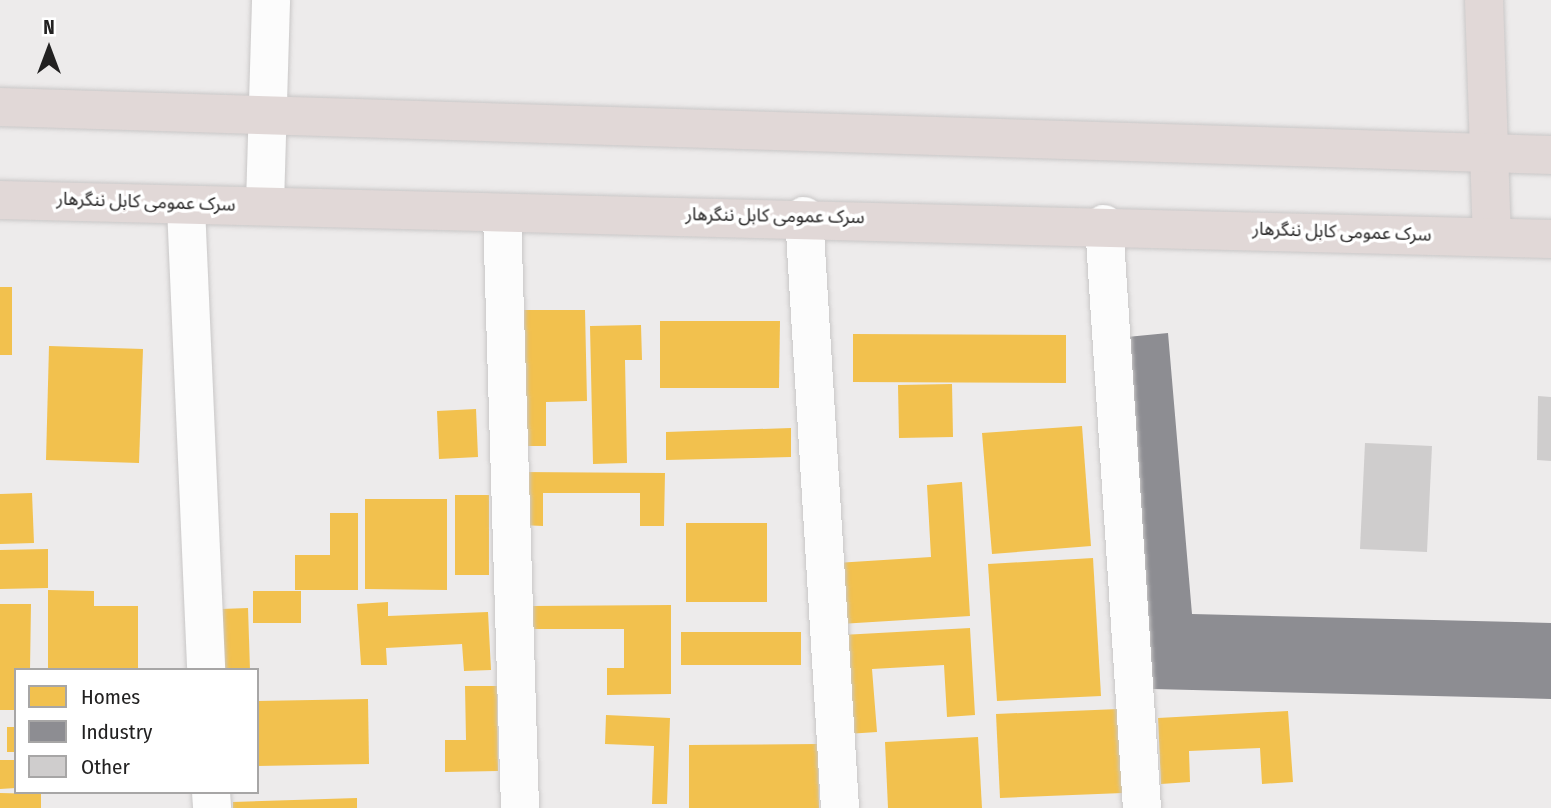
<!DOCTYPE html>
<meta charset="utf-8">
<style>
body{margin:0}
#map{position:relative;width:1551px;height:808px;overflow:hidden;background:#edebeb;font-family:"Fira Sans Condensed","Noto Sans Arabic",sans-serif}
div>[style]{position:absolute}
.homes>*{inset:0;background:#f2c14e}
.industry>*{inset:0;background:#8d8d92}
.building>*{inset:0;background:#cfcdcd}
.roads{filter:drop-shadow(0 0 2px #c9c7c7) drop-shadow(0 0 2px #c9c7c7)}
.street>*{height:38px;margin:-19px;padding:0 19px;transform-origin:19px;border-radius:19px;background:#fcfcfc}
.highway>*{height:38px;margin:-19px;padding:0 19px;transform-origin:19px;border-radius:19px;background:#e1d8d7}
span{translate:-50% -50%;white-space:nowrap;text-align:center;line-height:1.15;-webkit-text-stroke:7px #fff;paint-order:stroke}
.street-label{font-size:18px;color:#222121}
.legend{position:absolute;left:14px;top:668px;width:245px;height:126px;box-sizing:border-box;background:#fff;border:2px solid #a7a6a6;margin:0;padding:9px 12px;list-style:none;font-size:21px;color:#222121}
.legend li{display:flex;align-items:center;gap:14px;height:35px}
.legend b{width:35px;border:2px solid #a7a6a6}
.north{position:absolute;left:14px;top:14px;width:70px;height:70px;-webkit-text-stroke:5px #fff;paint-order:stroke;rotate:0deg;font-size:19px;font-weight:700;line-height:28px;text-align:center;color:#222121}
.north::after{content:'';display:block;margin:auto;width:24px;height:32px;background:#222121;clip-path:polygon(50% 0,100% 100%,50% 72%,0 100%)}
</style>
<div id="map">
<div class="homes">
<i style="clip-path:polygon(0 287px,12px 287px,12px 355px,0 355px)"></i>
<i style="clip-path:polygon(516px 310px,585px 310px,587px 401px,546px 402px,546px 446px,518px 446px)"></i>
<i style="clip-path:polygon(660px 321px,780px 321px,779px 388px,660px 388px)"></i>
<i style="clip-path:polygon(641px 325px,642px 360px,625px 360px,627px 463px,593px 464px,590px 326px)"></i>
<i style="clip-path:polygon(853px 334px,1066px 335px,1066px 383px,853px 382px)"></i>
<i style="clip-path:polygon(49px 346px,143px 349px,139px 463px,46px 460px)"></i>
<i style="clip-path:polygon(952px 384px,953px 437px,899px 438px,898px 385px)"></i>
<i style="clip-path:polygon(476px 409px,478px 457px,439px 459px,437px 411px)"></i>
<i style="clip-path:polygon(1082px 426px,1091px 546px,992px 554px,982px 433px)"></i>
<i style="clip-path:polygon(791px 428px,791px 457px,666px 460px,666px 432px)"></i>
<i style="clip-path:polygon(521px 472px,665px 473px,664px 526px,640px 526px,640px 493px,543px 493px,543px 526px,521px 525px)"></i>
<i style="clip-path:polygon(962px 482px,970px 616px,840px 624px,836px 563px,931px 557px,927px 485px)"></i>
<i style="clip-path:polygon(32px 493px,34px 543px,0 544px,0 494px)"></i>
<i style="clip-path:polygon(455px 495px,489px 495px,489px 575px,455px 575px)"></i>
<i style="clip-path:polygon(365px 499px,447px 499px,447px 590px,365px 589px)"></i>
<i style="clip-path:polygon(330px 513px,358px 513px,358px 590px,295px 590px,295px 555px,330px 555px)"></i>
<i style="clip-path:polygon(686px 523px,767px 523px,767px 602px,686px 602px)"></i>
<i style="clip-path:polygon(48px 549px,48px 588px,0 589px,0 550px)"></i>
<i style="clip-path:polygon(1093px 558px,1101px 696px,997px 701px,988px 564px)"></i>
<i style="clip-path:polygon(48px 590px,94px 591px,94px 606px,138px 606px,138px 670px,48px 670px)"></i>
<i style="clip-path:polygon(253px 591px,301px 591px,301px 623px,253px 623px)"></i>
<i style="clip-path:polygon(388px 602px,388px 616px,488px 612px,491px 670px,464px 671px,462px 644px,386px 648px,387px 665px,361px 665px,357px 604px)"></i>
<i style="clip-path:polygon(0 604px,31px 604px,30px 670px,16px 670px,16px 710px,0 710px)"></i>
<i style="clip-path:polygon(671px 605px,671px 694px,607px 695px,607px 668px,624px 668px,624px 629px,533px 629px,533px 606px)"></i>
<i style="clip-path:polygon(248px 608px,250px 670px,223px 670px,221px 609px)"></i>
<i style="clip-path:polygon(970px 628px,975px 715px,947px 717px,944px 665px,872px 669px,877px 732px,847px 734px,842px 635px)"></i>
<i style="clip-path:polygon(681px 632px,801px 632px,801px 665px,681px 665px)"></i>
<i style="clip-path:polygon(465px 686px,497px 686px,498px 771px,445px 772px,445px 740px,466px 740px)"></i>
<i style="clip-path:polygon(368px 699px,369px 764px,257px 766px,257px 701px)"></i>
<i style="clip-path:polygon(1119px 709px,1123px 793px,1000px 798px,996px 714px)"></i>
<i style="clip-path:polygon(1288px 711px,1293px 782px,1262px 784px,1260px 748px,1189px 751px,1190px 782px,1161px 784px,1158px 718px)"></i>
<i style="clip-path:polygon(606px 715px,670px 718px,667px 804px,652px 804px,654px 746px,605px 744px)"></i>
<i style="clip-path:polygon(7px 727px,16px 727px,16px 752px,7px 752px)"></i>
<i style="clip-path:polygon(978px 737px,982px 808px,888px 808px,885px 742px)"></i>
<i style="clip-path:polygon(818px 744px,819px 808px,689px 808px,689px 745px)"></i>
<i style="clip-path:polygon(0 760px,16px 760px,16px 788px,0 789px)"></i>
<i style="clip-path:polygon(0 793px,41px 794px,41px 808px,0 808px)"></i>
<i style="clip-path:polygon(357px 798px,357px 808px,233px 808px,233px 802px)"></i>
</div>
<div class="industry">
<i style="clip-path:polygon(1168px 333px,1192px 614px,1551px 623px,1551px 699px,1153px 689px,1127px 337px)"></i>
</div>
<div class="building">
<i style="clip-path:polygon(1538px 396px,1551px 397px,1551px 461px,1537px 460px)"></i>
<i style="clip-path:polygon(1365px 443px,1432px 446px,1427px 552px,1360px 549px)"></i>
</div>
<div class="roads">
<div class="street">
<i style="left:265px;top:204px;width:204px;rotate:-88.3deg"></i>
<i style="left:186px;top:207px;width:463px;rotate:87.5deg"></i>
<i style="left:502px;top:215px;width:593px;rotate:88.26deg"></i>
<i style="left:804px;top:216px;width:593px;rotate:86.52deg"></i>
<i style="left:1104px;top:224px;width:585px;rotate:86.28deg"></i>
<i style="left:211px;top:792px;width:16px;rotate:86deg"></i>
</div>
<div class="highway">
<i style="left:1484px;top:0;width:237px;rotate:88.1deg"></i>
<i style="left:0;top:107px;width:1552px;rotate:1.77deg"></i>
<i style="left:0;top:200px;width:1551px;rotate:1.44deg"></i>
</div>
</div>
<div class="street-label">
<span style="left:146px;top:202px;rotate:2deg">سرک عمومی کابل ننگرهار</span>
<span style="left:775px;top:216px;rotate:1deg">سرک عمومی کابل ننگرهار</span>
<span style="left:1342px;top:232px;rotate:2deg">سرک عمومی کابل ننگرهار</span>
</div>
<ul class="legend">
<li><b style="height:19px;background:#f2c14e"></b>Homes</li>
<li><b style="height:19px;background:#8d8d92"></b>Industry</li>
<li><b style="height:19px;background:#cfcdcd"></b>Other</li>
</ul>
<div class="north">N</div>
</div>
